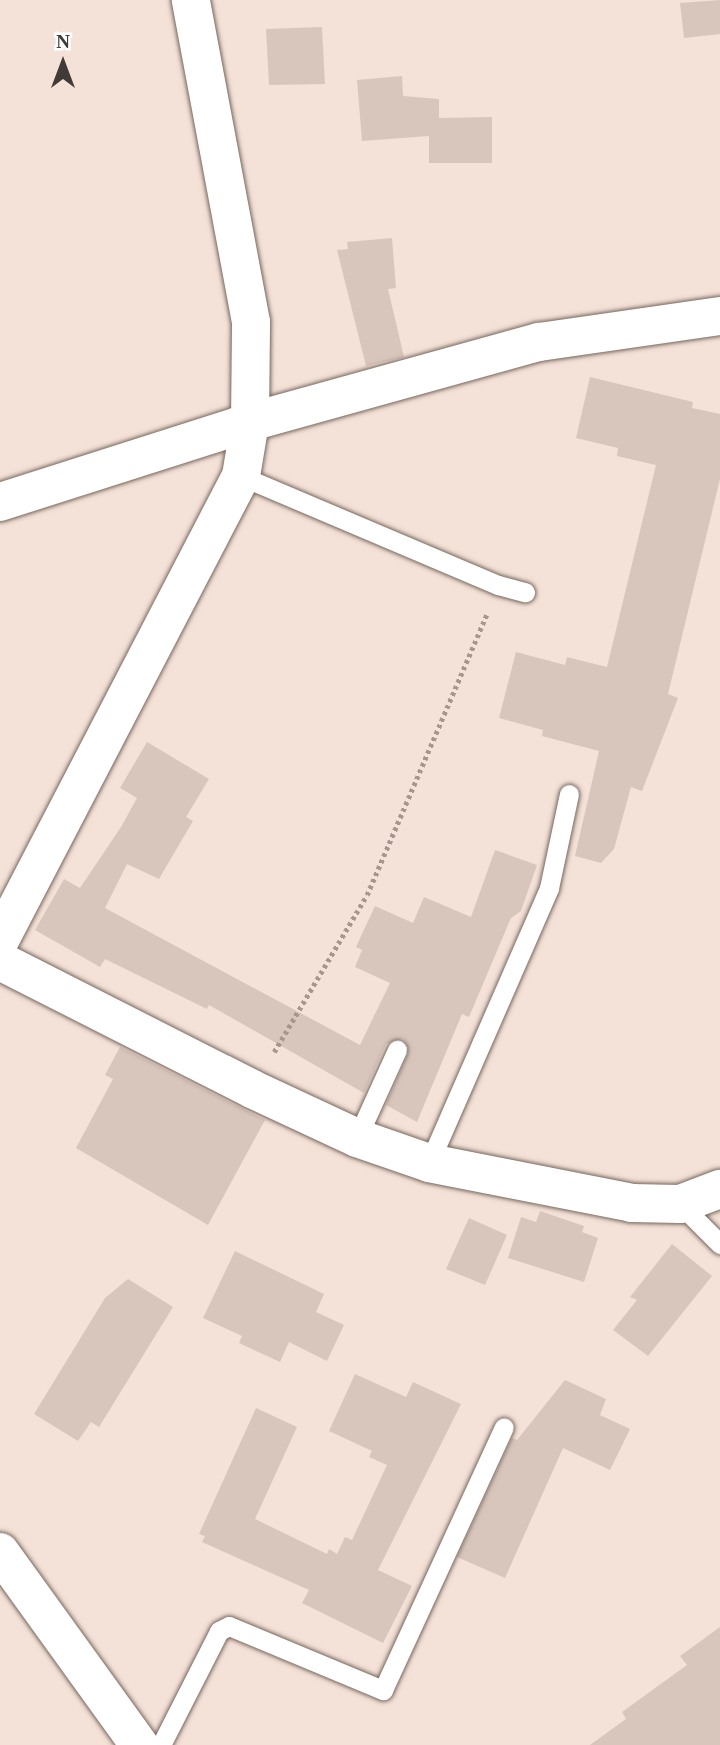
<!DOCTYPE html>
<style>
body{margin:0}
#map{position:relative;width:720px;height:1745px;overflow:hidden;background:#f4e1d7;font-family:"Times New Roman",serif}
div>[style]{position:absolute}
.building>*{inset:0;background:#d8c6bc}
.path>*{height:4.5px;margin-top:-2.25px;transform-origin:0;background:repeating-linear-gradient(90deg,#a59790 0 3.5px,transparent 0 7px)}
.roads{filter:drop-shadow(0 0 2px #77675e) drop-shadow(0 0 2px #77675e)}
.service>*{height:19px;margin:-9.5px;padding:0 9.5px;transform-origin:9.5px;border-radius:9.5px;background:#fff}
.minor>*{height:38px;margin:-19px;padding:0 19px;transform-origin:19px;border-radius:19px;background:#fff}
span{translate:-50% -50%;white-space:nowrap;text-align:center;line-height:1.15;-webkit-text-stroke:5px #fff;paint-order:stroke}
.north{position:absolute;left:28px;top:28px;width:70px;height:70px;-webkit-text-stroke:5px #fff;paint-order:stroke;rotate:0deg;font-size:19px;font-weight:700;line-height:28px;text-align:center;color:#423a36}
.north::after{content:'';display:block;margin:auto;width:24px;height:32px;background:#423a36;clip-path:polygon(50% 0,100% 100%,50% 72%,0 100%)}
</style>
<div id="map">
<div class="building">
<i style="clip-path:polygon(720px 0,720px 34px,684px 38px,680px 3px)"></i>
<i style="clip-path:polygon(322px 27px,325px 84px,269px 85px,266px 29px)"></i>
<i style="clip-path:polygon(402px 76px,403px 96px,439px 99px,439px 118px,492px 117px,492px 163px,429px 163px,429px 136px,362px 141px,357px 80px)"></i>
<i style="clip-path:polygon(392px 238px,396px 288px,388px 289px,404px 357px,366px 366px,337px 250px,348px 249px,347px 242px)"></i>
<i style="clip-path:polygon(590px 377px,693px 402px,692px 408px,720px 414px,720px 479px,668px 694px,678px 698px,642px 791px,631px 787px,614px 849px,601px 863px,575px 856px,599px 751px,542px 736px,543px 730px,499px 718px,516px 652px,565px 665px,567px 657px,607px 667px,656px 465px,617px 456px,618px 448px,576px 438px)"></i>
<i style="clip-path:polygon(147px 742px,209px 779px,186px 817px,193px 821px,159px 879px,127px 864px,105px 908px,360px 1045px,390px 983px,355px 967px,362px 950px,356px 947px,375px 906px,413px 923px,424px 897px,471px 917px,495px 850px,537px 865px,521px 911px,511px 918px,469px 1017px,462px 1014px,417px 1122px,386px 1105px,408px 1054px,403px 1039px,386px 1044px,364px 1093px,209px 1005px,207px 1009px,105px 959px,100px 967px,35px 930px,64px 879px,80px 888px,121px 827px,137px 798px,120px 788px)"></i>
<i style="clip-path:polygon(120px 1047px,265px 1120px,208px 1225px,76px 1148px,113px 1079px,105px 1075px)"></i>
<i style="clip-path:polygon(540px 1211px,584px 1226px,582px 1232px,598px 1238px,584px 1282px,508px 1258px,521px 1217px,536px 1222px)"></i>
<i style="clip-path:polygon(469px 1218px,507px 1235px,485px 1285px,446px 1269px)"></i>
<i style="clip-path:polygon(672px 1244px,712px 1276px,648px 1356px,613px 1330px,637px 1300px,630px 1297px)"></i>
<i style="clip-path:polygon(235px 1251px,324px 1294px,316px 1312px,344px 1325px,327px 1361px,289px 1342px,280px 1362px,239px 1343px,242px 1336px,203px 1318px)"></i>
<i style="clip-path:polygon(128px 1279px,173px 1307px,99px 1427px,91px 1422px,78px 1441px,34px 1414px,105px 1298px)"></i>
<i style="clip-path:polygon(355px 1374px,406px 1397px,413px 1382px,461px 1404px,378px 1570px,412px 1586px,383px 1643px,302px 1603px,309px 1590px,202px 1542px,205px 1536px,199px 1534px,256px 1408px,297px 1427px,255px 1519px,327px 1554px,329px 1549px,337px 1554px,345px 1537px,352px 1540px,387px 1465px,369px 1457px,372px 1451px,329px 1431px)"></i>
<i style="clip-path:polygon(565px 1380px,606px 1399px,600px 1415px,630px 1429px,610px 1470px,563px 1448px,505px 1578px,457px 1557px,512px 1438px,517px 1440px)"></i>
<i style="clip-path:polygon(720px 1627px,720px 1745px,590px 1745px,626px 1719px,622px 1712px,687px 1665px,680px 1656px)"></i>
</div>
<div class="path">
<i style="left:274px;top:1052px;width:182px;rotate:-59.4deg"></i>
<i style="left:367px;top:895px;width:306px;rotate:-66.9deg"></i>
</div>
<div class="roads">
<div class="service">
<i style="left:241px;top:476px;width:279px;rotate:23deg"></i>
<i style="left:498px;top:585px;width:28px;rotate:15deg"></i>
<i style="left:357px;top:1138px;width:97px;rotate:-65.6deg"></i>
<i style="left:429px;top:1163px;width:300px;rotate:-66.4deg"></i>
<i style="left:549px;top:888px;width:96px;rotate:-78deg"></i>
<i style="left:680px;top:1204px;width:57px;rotate:45deg"></i>
<i style="left:161px;top:1745px;width:128px;rotate:-63deg"></i>
<i style="left:219px;top:1631px;width:11px;rotate:-27deg"></i>
<i style="left:229px;top:1626px;width:167px;rotate:22.6deg"></i>
<i style="left:383px;top:1690px;width:289px;rotate:-65.3deg"></i>
</div>
<div class="minor">
<i style="left:0;top:502px;width:262px;rotate:-17.7deg"></i>
<i style="left:250px;top:422px;width:300px;rotate:-15.5deg"></i>
<i style="left:539px;top:342px;width:183px;rotate:-8.2deg"></i>
<i style="left:0;top:940px;width:523px;rotate:-62.55deg"></i>
<i style="left:241px;top:476px;width:55px;rotate:-80.5deg"></i>
<i style="left:250px;top:422px;width:100px;rotate:-89.4deg"></i>
<i style="left:251px;top:322px;width:328px;rotate:-100.6deg"></i>
<i style="left:0;top:961px;width:283px;rotate:26.9deg"></i>
<i style="left:252px;top:1089px;width:116px;rotate:25deg"></i>
<i style="left:357px;top:1138px;width:76px;rotate:19.1deg"></i>
<i style="left:429px;top:1163px;width:207px;rotate:11.1deg"></i>
<i style="left:632px;top:1203px;width:48px;rotate:1.2deg"></i>
<i style="left:680px;top:1204px;width:43px;rotate:-20.6deg"></i>
<i style="left:0;top:1552px;width:238px;rotate:54.2deg"></i>
</div>
</div>
<div class="north">N</div>
</div>
